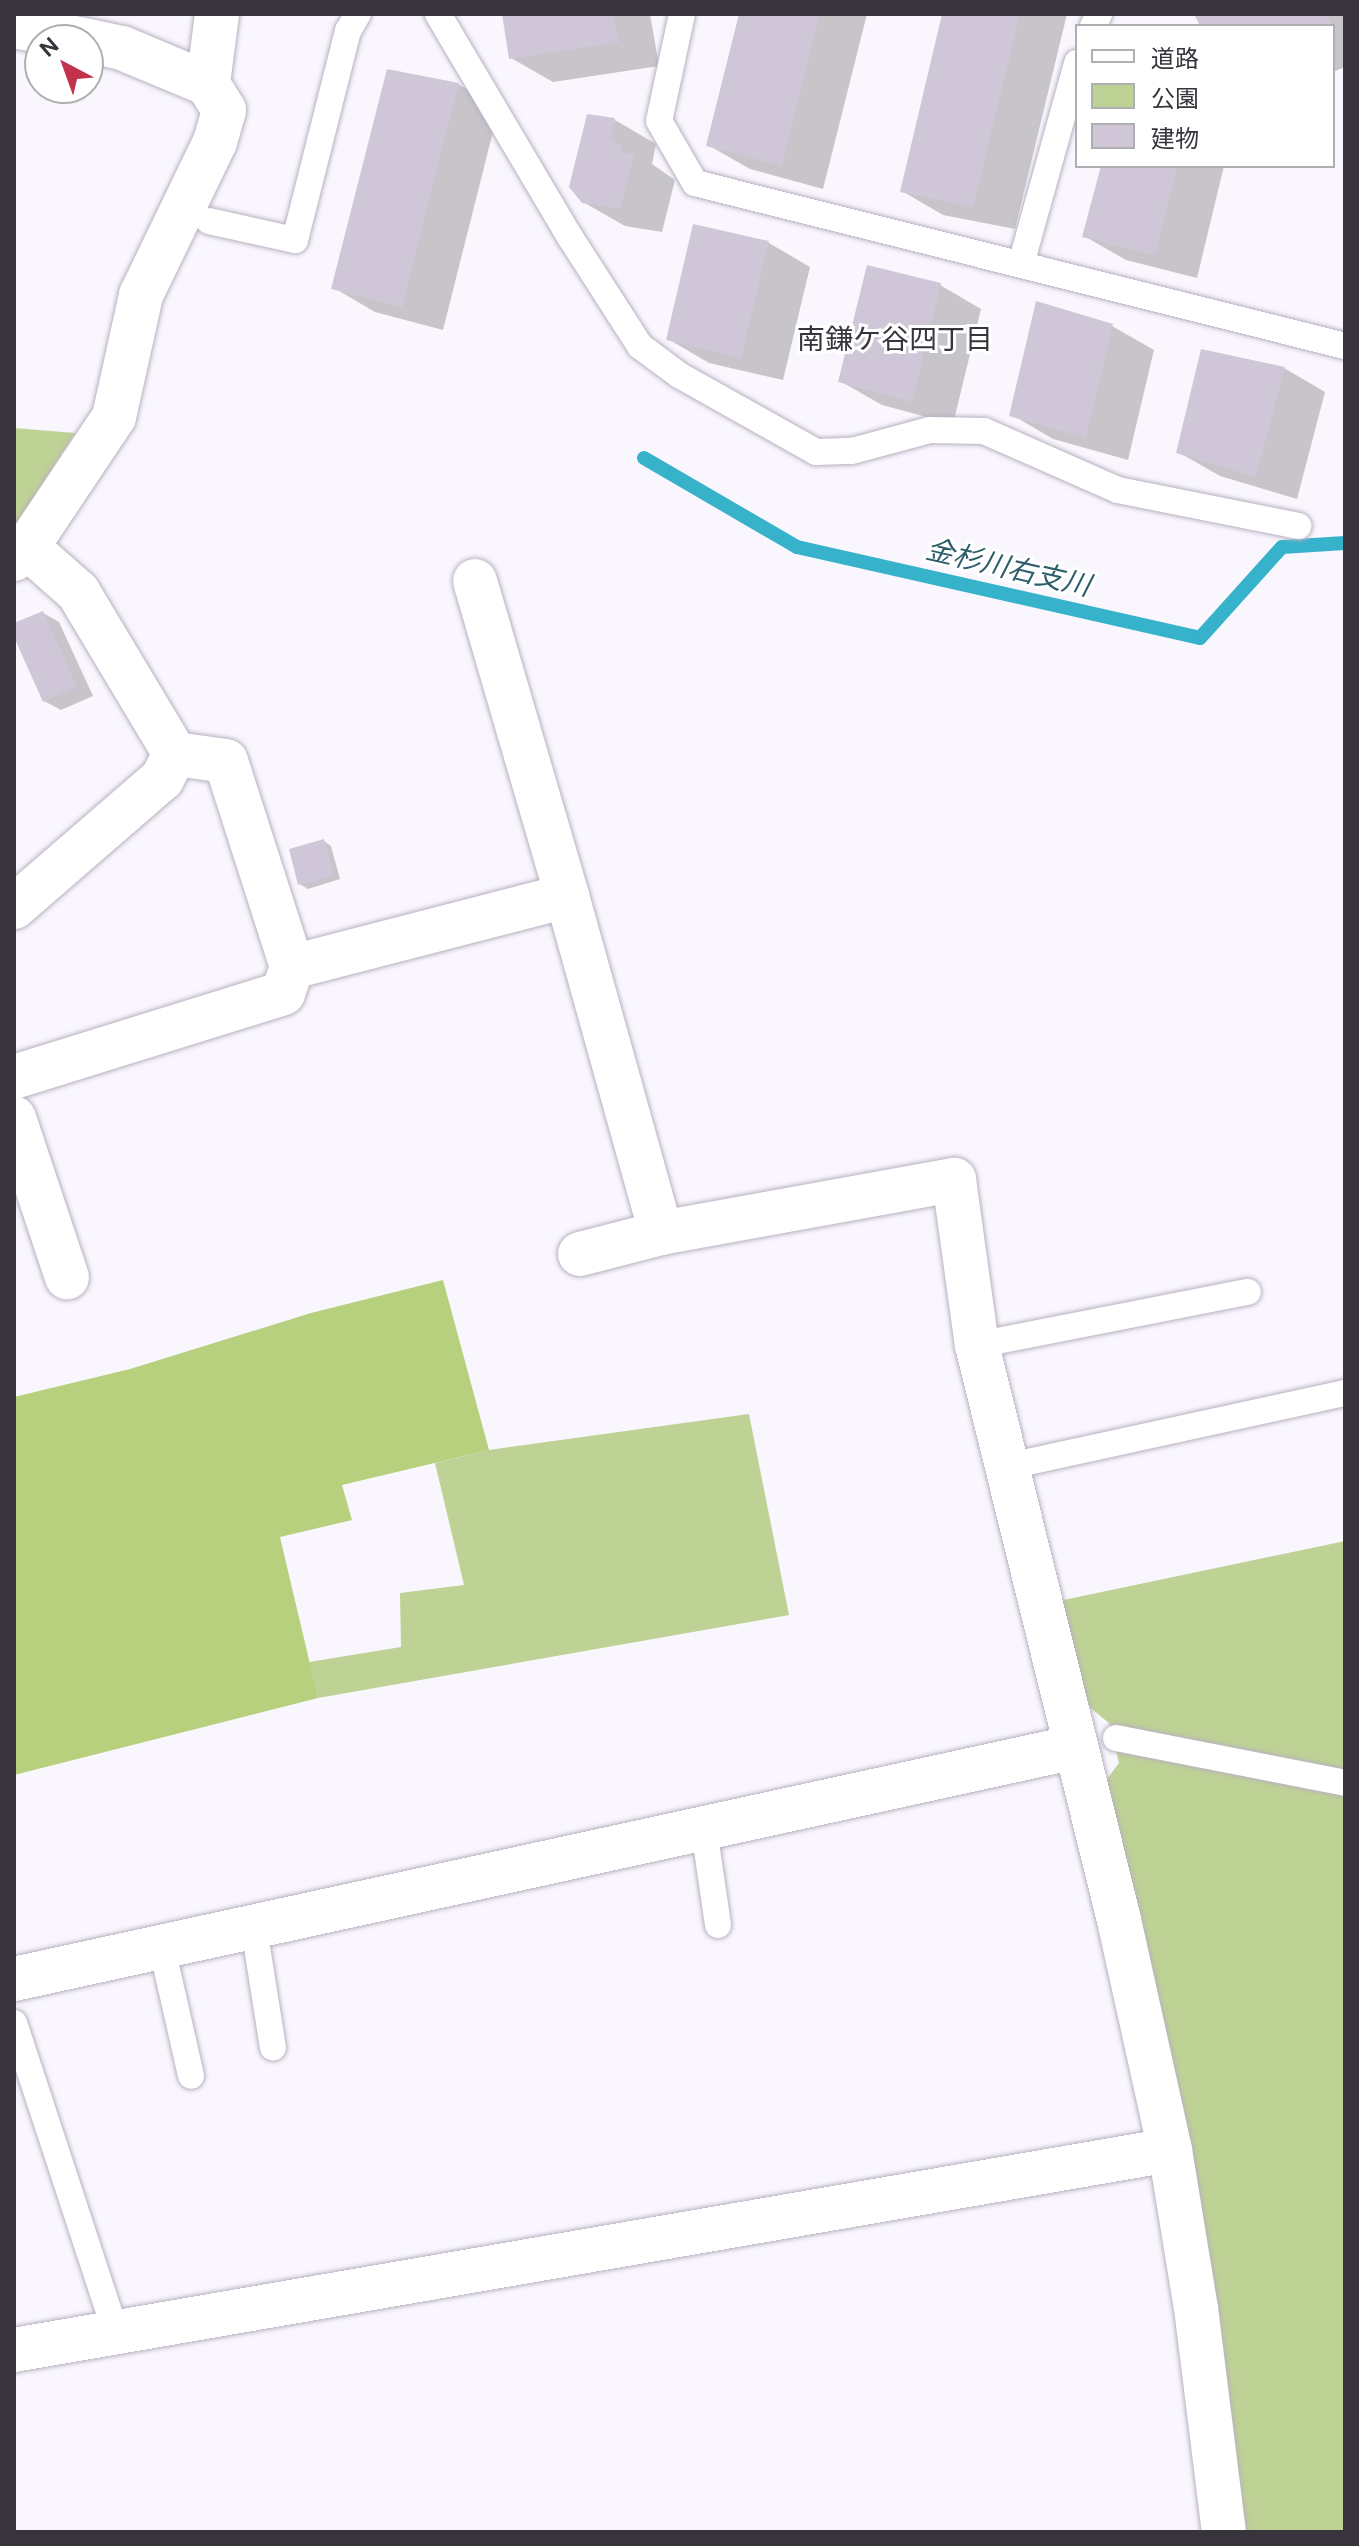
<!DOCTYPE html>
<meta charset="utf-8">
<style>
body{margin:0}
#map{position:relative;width:1359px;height:2546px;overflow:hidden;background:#f9f6fd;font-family:"DM Sans","Noto Sans JP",sans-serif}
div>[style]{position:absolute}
.green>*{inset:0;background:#bed295}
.forest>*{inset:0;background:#b7d07e}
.shadow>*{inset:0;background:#0003}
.stream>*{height:14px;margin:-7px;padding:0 7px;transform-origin:7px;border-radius:7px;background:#37b2cb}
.building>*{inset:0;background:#cfc7d8}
.roads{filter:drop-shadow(0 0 2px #b8b0c1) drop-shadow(0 0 2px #b8b0c1)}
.service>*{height:26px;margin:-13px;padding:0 13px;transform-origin:13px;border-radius:13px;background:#fff}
.minor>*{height:44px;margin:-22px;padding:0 22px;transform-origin:22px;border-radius:22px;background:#fff}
span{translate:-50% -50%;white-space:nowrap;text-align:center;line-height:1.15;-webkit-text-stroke:6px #fff;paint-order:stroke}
.neighbourhood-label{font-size:28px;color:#37343b}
.water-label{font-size:28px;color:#2d5f6a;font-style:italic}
.frame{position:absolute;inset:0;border:16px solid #37343b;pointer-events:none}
.legend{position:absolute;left:1075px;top:24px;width:260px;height:144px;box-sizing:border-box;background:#fff;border:2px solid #afaeb1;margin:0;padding:10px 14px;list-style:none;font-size:24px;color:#37343b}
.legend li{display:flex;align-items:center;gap:16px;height:40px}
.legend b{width:40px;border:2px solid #afaeb1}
.north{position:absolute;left:24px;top:24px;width:80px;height:80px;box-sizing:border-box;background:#fff;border:2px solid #afaeb1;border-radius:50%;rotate:319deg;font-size:22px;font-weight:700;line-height:32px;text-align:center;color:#37343b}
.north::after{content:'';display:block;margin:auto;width:28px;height:36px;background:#c3324d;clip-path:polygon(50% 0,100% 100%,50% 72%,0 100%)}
</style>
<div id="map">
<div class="green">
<i style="clip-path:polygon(14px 428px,75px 433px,14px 528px)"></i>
<i style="clip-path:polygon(749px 1414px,789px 1615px,318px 1698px,309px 1662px,401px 1647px,400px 1593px,464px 1585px,435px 1463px,489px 1450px)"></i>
<i style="clip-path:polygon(1345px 1541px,1345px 2532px,1234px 2532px,1104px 1783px,1119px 1763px,1109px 1723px,1077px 1697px,1054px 1602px)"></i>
</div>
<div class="forest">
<i style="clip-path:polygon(443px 1280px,489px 1450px,342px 1485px,352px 1520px,280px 1537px,318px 1698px,14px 1775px,14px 1397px,130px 1369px,311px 1313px)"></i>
</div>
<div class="shadow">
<i style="clip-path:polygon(504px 14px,650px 14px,659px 66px,553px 82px,511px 58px)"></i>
<i style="clip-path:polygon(741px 14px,867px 14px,823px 189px,750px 169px,708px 145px)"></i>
<i style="clip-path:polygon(944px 14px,1067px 14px,1015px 229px,943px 215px,902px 191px)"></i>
<i style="clip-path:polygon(1196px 14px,1345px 14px,1345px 67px,1333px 72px,1333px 26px,1202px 26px)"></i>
<i style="clip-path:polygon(458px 84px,499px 108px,443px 330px,375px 312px,334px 288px)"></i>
<i style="clip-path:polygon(615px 120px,656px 144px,652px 164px,675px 180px,662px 232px,625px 226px,583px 202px)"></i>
<i style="clip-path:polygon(1103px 166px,1224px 166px,1197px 278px,1126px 260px,1084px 236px)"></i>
<i style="clip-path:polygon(694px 226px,769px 243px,810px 267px,783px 380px,709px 363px,668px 339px)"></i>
<i style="clip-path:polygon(940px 285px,981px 309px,953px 424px,882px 405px,840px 381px)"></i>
<i style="clip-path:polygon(1112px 326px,1154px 350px,1128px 460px,1053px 439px,1012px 415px)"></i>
<i style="clip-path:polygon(1284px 368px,1325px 392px,1297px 499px,1220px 476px,1178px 452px)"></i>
<i style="clip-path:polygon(43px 613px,59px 622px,93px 696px,61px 710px,44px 701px,14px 632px,14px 625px)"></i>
<i style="clip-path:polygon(324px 841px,331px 846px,340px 879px,308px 889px,300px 884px)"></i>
</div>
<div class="stream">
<i style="left:644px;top:458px;width:177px;rotate:30.2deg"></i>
<i style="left:797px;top:547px;width:413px;rotate:12.7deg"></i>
<i style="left:1200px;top:638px;width:122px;rotate:-48deg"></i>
<i style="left:1282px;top:547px;width:63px;rotate:-3.6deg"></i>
</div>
<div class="building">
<i style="clip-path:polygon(502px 14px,613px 14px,619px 42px,509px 59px)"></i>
<i style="clip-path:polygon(739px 14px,820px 14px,782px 166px,706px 146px)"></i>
<i style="clip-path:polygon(942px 14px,1020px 14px,973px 207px,900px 192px)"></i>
<i style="clip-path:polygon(1194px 14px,1326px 14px,1332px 26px,1200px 26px)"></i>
<i style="clip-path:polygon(387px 69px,459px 83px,402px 307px,331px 289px)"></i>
<i style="clip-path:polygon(587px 114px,615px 118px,611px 141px,621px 144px,621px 152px,634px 154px,620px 209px,582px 203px,569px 187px)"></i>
<i style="clip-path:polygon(1101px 166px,1177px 166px,1155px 255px,1082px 237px)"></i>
<i style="clip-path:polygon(693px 224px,769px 241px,741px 358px,666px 340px)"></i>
<i style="clip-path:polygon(867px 265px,941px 283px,912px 402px,838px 382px)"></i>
<i style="clip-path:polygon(1036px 301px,1113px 324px,1086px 438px,1009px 416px)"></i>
<i style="clip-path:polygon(1201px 349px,1285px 367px,1256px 477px,1176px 453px)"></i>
<i style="clip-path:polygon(43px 611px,77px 687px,43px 702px,14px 637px,14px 623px)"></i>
<i style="clip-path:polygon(324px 839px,334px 876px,298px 885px,289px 849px)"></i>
</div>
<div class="roads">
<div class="service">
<i style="left:438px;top:14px;width:259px;rotate:59.4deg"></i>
<i style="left:570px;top:237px;width:130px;rotate:57.3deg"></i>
<i style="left:640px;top:346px;width:49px;rotate:36.6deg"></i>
<i style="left:679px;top:375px;width:157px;rotate:29.3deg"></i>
<i style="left:816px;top:452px;width:36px;rotate:-2deg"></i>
<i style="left:852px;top:451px;width:81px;rotate:-15.1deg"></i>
<i style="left:930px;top:430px;width:54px;rotate:1.1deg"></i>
<i style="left:984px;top:431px;width:146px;rotate:23.8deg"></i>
<i style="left:1118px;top:490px;width:184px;rotate:11.3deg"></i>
<i style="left:682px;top:14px;width:109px;rotate:102.1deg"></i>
<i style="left:659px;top:121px;width:72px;rotate:59.9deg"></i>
<i style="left:695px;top:183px;width:670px;rotate:14.08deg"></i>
<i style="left:1093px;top:26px;width:13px;rotate:-63deg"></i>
<i style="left:209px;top:221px;width:88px;rotate:12.5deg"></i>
<i style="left:295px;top:240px;width:216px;rotate:-75.8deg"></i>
<i style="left:348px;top:31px;width:20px;rotate:-60deg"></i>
<i style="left:1021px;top:264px;width:209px;rotate:-74.4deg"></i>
<i style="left:977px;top:1345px;width:276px;rotate:-11.1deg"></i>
<i style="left:1005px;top:1467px;width:348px;rotate:-12.3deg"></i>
<i style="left:1116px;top:1738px;width:233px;rotate:11.1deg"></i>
<i style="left:704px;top:1829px;width:97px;rotate:81.7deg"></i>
<i style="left:254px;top:1928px;width:121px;rotate:81deg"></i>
<i style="left:162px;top:1948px;width:131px;rotate:77.2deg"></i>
<i style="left:14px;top:2023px;width:326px;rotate:71.8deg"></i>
</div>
<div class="minor">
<i style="left:14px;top:26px;width:72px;rotate:11.2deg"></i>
<i style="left:208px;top:84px;width:71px;rotate:-82.7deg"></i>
<i style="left:14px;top:559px;width:18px;rotate:-43deg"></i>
<i style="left:27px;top:547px;width:156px;rotate:-56.2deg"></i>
<i style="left:114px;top:417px;width:125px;rotate:-77.5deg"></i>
<i style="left:141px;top:295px;width:170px;rotate:-64.2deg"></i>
<i style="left:215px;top:142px;width:33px;rotate:-74deg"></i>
<i style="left:224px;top:110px;width:31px;rotate:-122deg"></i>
<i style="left:208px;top:84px;width:93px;rotate:-157.3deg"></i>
<i style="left:122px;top:48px;width:35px;rotate:-168deg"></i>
<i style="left:475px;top:581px;width:328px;rotate:73.7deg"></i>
<i style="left:14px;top:907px;width:196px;rotate:-40.9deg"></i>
<i style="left:162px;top:779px;width:28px;rotate:-63deg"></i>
<i style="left:175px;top:754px;width:189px;rotate:-120.9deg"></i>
<i style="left:78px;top:592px;width:68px;rotate:-138.6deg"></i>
<i style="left:292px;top:967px;width:284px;rotate:-14.5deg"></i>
<i style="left:567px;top:896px;width:350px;rotate:74.4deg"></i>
<i style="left:14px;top:1077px;width:282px;rotate:-17.3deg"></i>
<i style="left:283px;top:993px;width:28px;rotate:-71deg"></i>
<i style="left:292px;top:967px;width:216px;rotate:-107.8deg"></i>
<i style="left:226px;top:761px;width:51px;rotate:-172.2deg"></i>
<i style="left:14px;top:1118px;width:168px;rotate:71.6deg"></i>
<i style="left:580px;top:1254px;width:84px;rotate:-14.5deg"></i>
<i style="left:661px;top:1233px;width:298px;rotate:-10.3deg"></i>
<i style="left:954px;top:1180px;width:167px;rotate:82.1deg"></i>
<i style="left:977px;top:1345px;width:592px;rotate:76.13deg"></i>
<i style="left:1119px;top:1920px;width:236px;rotate:77.5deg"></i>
<i style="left:1170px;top:2150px;width:160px;rotate:80.7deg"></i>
<i style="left:1196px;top:2308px;width:226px;rotate:82.9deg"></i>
<i style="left:14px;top:1979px;width:1086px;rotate:-12.33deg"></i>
<i style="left:14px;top:2350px;width:1173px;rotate:-9.82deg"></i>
</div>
</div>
<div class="neighbourhood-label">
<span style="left:895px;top:340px">南鎌ケ谷四丁目</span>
</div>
<div class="water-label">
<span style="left:1008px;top:568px;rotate:13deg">金杉川右支川</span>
</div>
<div class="frame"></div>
<ul class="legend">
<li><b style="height:10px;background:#fff"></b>道路</li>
<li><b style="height:22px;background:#bed295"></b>公園</li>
<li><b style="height:22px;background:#cfc7d8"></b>建物</li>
</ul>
<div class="north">N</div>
</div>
